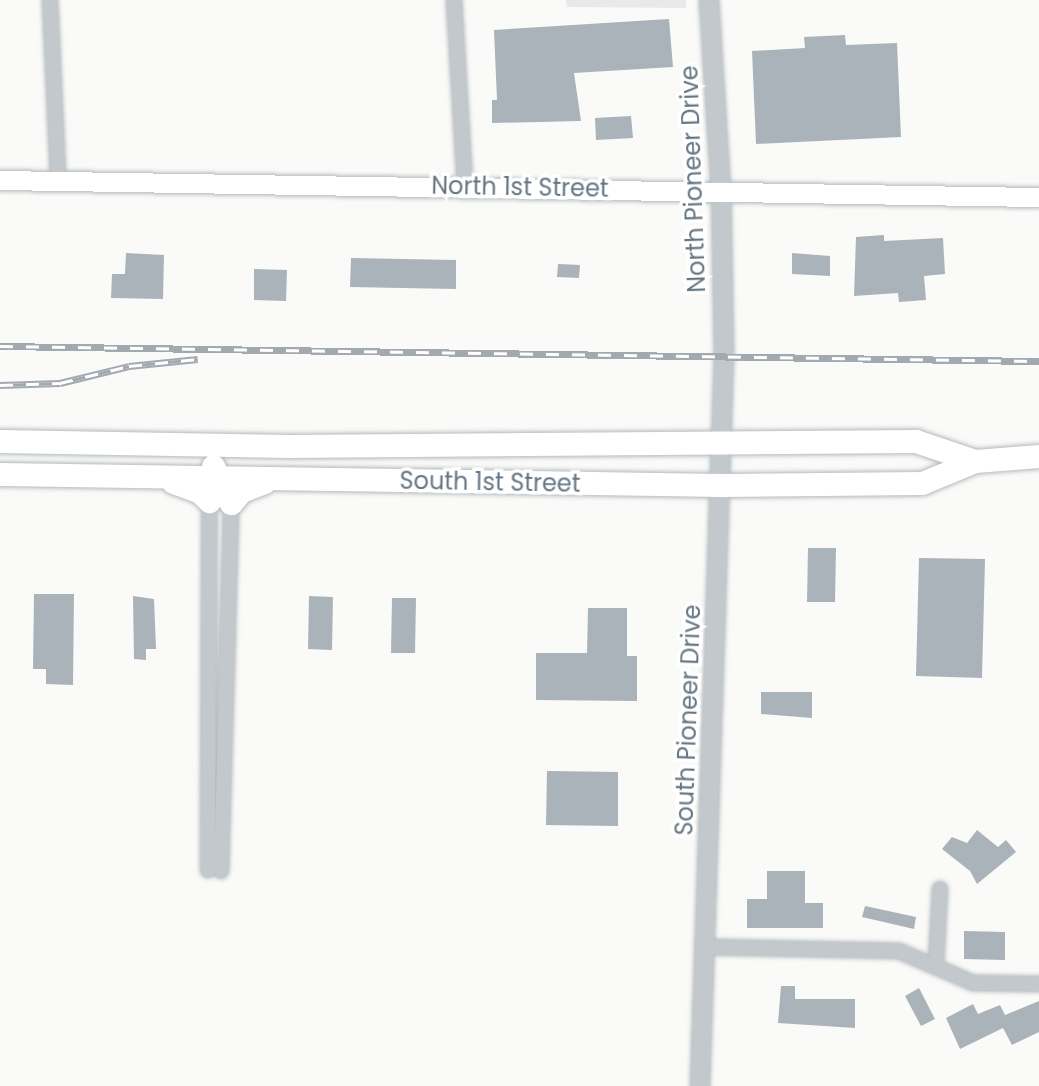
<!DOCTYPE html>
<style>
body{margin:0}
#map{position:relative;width:1039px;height:1086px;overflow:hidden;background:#fafaf8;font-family:Poppins,sans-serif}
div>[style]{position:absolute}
.built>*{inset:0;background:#e8e9e9}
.building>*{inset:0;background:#aab3b9}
.roads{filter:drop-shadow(0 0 2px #b3babf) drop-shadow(0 0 2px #b3babf)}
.minor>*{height:14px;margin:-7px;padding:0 7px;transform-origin:7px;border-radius:7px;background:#c3c8cc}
.tertiary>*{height:18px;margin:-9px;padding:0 9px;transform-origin:9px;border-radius:9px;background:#c3c8cc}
.secondary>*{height:19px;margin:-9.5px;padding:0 9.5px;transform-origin:9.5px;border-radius:9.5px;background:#fff}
.primary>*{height:23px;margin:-11.5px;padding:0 11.5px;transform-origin:11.5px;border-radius:11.5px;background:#fff}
.rail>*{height:7px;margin-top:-3.5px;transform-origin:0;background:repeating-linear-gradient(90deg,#fff 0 13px,#a2aab0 0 26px);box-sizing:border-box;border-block:2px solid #a2aab0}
span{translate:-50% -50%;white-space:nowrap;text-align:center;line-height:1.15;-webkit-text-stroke:7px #fff;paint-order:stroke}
.street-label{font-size:24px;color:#657683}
</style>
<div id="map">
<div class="built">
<i style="clip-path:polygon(566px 0,686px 0,686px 8px,567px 7px)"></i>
</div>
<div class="building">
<i style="clip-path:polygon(669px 19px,673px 67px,574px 73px,581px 121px,492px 123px,492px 100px,497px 100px,494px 30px)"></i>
<i style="clip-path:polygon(845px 35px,846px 45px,897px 43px,901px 137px,756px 144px,752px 51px,805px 48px,804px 37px)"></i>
<i style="clip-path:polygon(631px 116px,633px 138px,596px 140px,595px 118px)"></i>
<i style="clip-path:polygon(884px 235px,884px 241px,943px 238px,945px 274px,924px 276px,926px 300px,899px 302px,898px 293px,854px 296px,856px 237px)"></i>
<i style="clip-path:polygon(126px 253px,164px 255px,163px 299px,111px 298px,112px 274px,125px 274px)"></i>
<i style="clip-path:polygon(792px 253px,830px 256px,830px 276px,792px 274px)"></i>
<i style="clip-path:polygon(351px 258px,456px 260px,456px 289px,350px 287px)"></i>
<i style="clip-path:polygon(558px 264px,580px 265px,579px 278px,557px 277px)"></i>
<i style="clip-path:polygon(254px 269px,287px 270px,286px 301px,254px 300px)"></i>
<i style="clip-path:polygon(808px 548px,836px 548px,835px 602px,807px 602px)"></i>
<i style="clip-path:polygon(919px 558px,985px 559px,982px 678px,916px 676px)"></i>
<i style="clip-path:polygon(34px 594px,74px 594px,73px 685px,46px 684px,46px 669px,33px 669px)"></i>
<i style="clip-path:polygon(133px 596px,154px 599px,156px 649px,146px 649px,146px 660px,134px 659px)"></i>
<i style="clip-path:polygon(309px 596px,333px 597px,332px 650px,308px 649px)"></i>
<i style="clip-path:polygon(392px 598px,416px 598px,415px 653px,391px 653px)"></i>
<i style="clip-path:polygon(588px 608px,627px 608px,627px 656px,637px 656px,637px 701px,536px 700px,536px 653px,587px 653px)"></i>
<i style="clip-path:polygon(761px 692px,812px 692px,812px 718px,761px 714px)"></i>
<i style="clip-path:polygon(547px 771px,618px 772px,618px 826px,546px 825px)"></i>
<i style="clip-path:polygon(977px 830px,998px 847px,1006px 840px,1016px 852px,977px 884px,970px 871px,942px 849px,952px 837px,967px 843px)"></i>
<i style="clip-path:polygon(767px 871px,805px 871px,805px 903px,823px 903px,823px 928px,747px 928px,747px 899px,767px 899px)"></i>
<i style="clip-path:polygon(865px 906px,916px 917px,914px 929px,862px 917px)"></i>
<i style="clip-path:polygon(964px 931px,1005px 932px,1005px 960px,964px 959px)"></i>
<i style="clip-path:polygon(781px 986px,795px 986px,795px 999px,855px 999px,855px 1028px,778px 1023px)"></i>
<i style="clip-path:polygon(919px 988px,935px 1019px,921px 1026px,905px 996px)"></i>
<i style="clip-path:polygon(1039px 1001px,1039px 1032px,1012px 1045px,1003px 1028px,960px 1049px,946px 1018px,973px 1004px,978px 1014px,1000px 1005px,1005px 1015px)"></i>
</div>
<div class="roads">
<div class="minor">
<i style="left:50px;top:0;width:179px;rotate:87.4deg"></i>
<i style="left:454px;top:0;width:186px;rotate:86.6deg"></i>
<i style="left:208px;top:870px;width:369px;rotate:-89.8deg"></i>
<i style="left:221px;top:871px;width:368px;rotate:-88.4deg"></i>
<i style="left:707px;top:947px;width:192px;rotate:1.2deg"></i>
<i style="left:899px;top:951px;width:81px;rotate:23.4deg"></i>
<i style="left:973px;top:983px;width:66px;rotate:0.9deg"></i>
<i style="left:936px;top:965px;width:76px;rotate:-87deg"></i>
</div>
<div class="tertiary">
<i style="left:700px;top:1086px;width:730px;rotate:-88.12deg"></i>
<i style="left:724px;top:356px;width:165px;rotate:-91deg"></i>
<i style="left:721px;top:191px;width:191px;rotate:-93.6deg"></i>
</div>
<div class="secondary">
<i style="left:0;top:180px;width:1039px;rotate:0.94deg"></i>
</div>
<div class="primary">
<i style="left:0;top:441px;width:289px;rotate:1deg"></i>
<i style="left:289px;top:446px;width:627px;rotate:-0.46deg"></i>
<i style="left:916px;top:441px;width:62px;rotate:18.7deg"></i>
<i style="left:213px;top:466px;width:41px;rotate:64.1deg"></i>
<i style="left:231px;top:503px;width:16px;rotate:-50deg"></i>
<i style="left:241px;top:491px;width:25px;rotate:-21deg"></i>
<i style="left:0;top:474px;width:721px;rotate:0.87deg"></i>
<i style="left:721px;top:485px;width:201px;rotate:-0.6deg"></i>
<i style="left:922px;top:483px;width:57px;rotate:-22.5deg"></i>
<i style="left:975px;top:461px;width:64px;rotate:-4.5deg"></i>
<i style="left:173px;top:482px;width:29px;rotate:20deg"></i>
<i style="left:200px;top:492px;width:13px;rotate:45deg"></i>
</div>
</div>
<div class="rail">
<i style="left:0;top:346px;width:1039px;rotate:0.83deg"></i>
<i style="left:0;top:385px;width:60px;rotate:-1.9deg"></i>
<i style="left:60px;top:383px;width:71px;rotate:-13.8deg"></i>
<i style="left:129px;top:366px;width:69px;rotate:-5.8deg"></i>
</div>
<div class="street-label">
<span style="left:693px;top:179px;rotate:-92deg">North Pioneer Drive</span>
<span style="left:520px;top:187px;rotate:1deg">North 1st Street</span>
<span style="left:490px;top:482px;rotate:1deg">South 1st Street</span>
<span style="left:688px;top:720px;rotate:-88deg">South Pioneer Drive</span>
</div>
</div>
